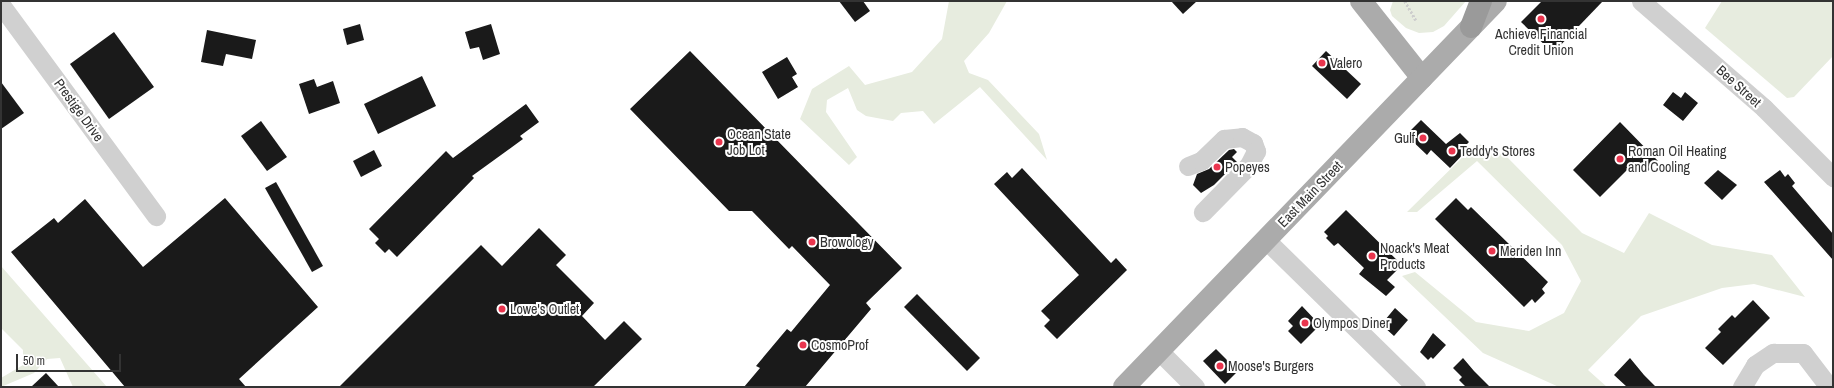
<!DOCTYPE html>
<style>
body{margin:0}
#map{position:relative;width:1834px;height:388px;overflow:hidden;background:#fff;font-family:"Archivo Narrow",sans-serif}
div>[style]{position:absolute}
.green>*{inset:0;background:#e7ecdf}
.building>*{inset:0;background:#1a1a1a}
.path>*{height:2.5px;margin-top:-1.25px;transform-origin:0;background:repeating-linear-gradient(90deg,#cdcdcd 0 2px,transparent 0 4px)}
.minor>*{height:19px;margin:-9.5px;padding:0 9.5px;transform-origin:9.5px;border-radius:9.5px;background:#d0d0d0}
.major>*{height:22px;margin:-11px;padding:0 11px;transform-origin:11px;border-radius:11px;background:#ababab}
.highway>*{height:22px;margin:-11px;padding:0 11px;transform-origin:11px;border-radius:11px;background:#9a9a9a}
.dots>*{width:11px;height:11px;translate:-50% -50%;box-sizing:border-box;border:2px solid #fff;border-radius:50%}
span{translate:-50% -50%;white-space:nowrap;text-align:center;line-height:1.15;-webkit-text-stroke:4px #fff;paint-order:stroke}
.poi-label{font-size:14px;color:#333}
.left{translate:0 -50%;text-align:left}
.right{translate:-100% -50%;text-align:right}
.street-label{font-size:14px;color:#333}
.frame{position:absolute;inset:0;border:2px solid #333;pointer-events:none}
.scale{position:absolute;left:16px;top:354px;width:105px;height:18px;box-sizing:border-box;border:2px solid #333;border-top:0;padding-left:5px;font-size:12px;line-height:14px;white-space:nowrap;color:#333;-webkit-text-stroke:3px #fff;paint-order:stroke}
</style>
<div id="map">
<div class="green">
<i style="clip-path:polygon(949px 1px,1007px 1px,989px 33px,964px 61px,969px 73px,988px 80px,1039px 134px,1047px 160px,980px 87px,934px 124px,923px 111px,901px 113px,893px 121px,866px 116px,857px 110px,848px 88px,827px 100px,826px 112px,857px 157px,849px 165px,800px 119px,812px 89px,849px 66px,865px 85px,912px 72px,942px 39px)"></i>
<i style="clip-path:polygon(1393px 1px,1466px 1px,1444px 26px,1433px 32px,1419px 33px,1406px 28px,1392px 16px,1390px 10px)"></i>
<i style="clip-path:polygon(1722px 1px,1833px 1px,1833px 56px,1794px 97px,1787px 98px,1705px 28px)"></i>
<i style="clip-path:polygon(1477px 143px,1507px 157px,1582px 233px,1624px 253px,1649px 213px,1712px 245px,1772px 255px,1805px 297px,1754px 284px,1722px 288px,1641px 316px,1588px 370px,1607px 387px,1559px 387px,1483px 353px,1402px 276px,1415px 272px,1476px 322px,1529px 331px,1564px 313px,1581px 281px,1562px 245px,1477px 161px,1417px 212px,1407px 212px)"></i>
<i style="clip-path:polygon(1px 266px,107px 387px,73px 387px,60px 358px,47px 359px,34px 373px,1px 387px,1px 378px,23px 365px,23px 350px,1px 328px)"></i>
</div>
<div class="building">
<i style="clip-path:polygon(839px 1px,863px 1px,870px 11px,855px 22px)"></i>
<i style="clip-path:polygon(1171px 1px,1197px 1px,1183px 14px)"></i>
<i style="clip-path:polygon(1542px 1px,1603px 1px,1553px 53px,1521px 22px)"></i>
<i style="clip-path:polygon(360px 24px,364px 40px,347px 45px,343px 29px)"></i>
<i style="clip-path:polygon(491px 24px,500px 54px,483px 60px,479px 47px,470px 49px,465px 32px)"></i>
<i style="clip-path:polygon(207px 30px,256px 40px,252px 59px,226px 54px,223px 66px,201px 62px)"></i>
<i style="clip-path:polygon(114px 32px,154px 87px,109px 119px,70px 64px)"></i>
<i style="clip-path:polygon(690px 51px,902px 268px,866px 303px,871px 309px,805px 387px,744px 387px,760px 368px,756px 366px,787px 329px,791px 332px,830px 285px,792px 246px,789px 249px,752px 211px,729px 211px,630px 109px)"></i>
<i style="clip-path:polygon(1326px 51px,1361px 84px,1347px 99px,1312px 66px)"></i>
<i style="clip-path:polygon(787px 57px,797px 74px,792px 77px,798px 87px,778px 99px,762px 72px)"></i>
<i style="clip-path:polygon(422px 76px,436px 106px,378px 134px,364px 104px)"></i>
<i style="clip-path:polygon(314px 79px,317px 87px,333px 81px,340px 103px,309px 114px,299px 84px)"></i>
<i style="clip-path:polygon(1px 82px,24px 113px,1px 129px)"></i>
<i style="clip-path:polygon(1673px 92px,1681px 98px,1685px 92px,1698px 103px,1683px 121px,1663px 105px)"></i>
<i style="clip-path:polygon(526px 104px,539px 122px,520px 136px,523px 139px,472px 176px,474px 178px,397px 257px,389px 249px,385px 253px,375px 243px,379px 239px,369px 229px,446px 151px,453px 158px)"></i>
<i style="clip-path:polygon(1421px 120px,1446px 144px,1460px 133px,1469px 142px,1466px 145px,1469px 148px,1450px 168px,1431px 150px,1427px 155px,1406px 135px)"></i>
<i style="clip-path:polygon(261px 121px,287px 157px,267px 171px,241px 136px)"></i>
<i style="clip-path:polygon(1620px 122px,1658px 161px,1646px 173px,1635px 162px,1600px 197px,1573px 170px)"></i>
<i style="clip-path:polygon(1234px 149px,1237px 152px,1232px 157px,1237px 162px,1214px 185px,1201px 193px,1193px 185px,1197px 174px,1209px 169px,1229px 150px)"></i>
<i style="clip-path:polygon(374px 150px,382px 166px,361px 177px,353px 161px)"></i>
<i style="clip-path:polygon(1022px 168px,1111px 263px,1116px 258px,1127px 270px,1057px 339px,1044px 326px,1050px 320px,1041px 311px,1079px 275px,994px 184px,1007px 172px,1012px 178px)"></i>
<i style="clip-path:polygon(1718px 170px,1737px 185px,1722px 200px,1704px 183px)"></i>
<i style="clip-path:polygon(1780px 170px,1785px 177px,1788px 174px,1795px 183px,1792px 186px,1833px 234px,1833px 260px,1764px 182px)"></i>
<i style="clip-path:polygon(276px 182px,323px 266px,312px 272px,265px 188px)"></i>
<i style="clip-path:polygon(225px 198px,318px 307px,239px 379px,246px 387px,125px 387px,11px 252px,54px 218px,58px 223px,85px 199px,143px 267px)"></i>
<i style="clip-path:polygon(1456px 198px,1468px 210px,1471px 207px,1548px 282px,1542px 289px,1545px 293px,1535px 303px,1532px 299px,1524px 307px,1435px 219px)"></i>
<i style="clip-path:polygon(1346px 210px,1402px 265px,1387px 280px,1395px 287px,1386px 296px,1359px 274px,1364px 268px,1338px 243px,1334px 246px,1326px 238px,1328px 236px,1324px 232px)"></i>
<i style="clip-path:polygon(539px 228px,566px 255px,556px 265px,594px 303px,582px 316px,605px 340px,624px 321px,642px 339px,593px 387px,339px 387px,481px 245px,502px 266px)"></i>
<i style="clip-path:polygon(917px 294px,980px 358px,967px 371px,904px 307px)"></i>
<i style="clip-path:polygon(1753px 300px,1770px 318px,1723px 365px,1705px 348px,1721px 332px,1718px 329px,1732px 315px,1735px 318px)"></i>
<i style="clip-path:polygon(1302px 306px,1320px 325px,1301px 344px,1288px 331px,1293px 326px,1288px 321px)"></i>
<i style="clip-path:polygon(1395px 308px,1408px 320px,1394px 336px,1384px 327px,1388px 322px,1385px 320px)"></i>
<i style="clip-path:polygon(1433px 333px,1446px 345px,1433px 359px,1431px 357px,1428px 360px,1420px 352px)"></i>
<i style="clip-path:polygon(1216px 349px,1238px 371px,1225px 384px,1203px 361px)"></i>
<i style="clip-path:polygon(1463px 358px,1474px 371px,1490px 387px,1466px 387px,1459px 380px,1462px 377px,1453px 368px)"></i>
<i style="clip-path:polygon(1630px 358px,1644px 375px,1656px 387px,1627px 387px,1614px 375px)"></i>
<i style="clip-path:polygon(46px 373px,59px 387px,31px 387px)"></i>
</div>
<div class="path">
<i style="left:1405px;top:1px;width:22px;rotate:60deg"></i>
</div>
<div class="minor">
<i style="left:1641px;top:1px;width:163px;rotate:41deg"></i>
<i style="left:1764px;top:108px;width:98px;rotate:45deg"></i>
<i style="left:1px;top:5px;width:262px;rotate:53.7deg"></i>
<i style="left:1188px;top:166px;width:14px;rotate:-21deg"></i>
<i style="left:1201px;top:161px;width:32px;rotate:-44deg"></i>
<i style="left:1224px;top:139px;width:18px;rotate:-6deg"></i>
<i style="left:1242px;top:137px;width:13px;rotate:29deg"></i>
<i style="left:1253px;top:143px;width:9px;rotate:69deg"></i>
<i style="left:1256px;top:151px;width:16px;rotate:117deg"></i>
<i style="left:1249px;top:165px;width:66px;rotate:134.4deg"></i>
<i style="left:1266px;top:240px;width:210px;rotate:44.4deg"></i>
<i style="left:1159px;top:351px;width:51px;rotate:45deg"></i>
<i style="left:1742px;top:387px;width:26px;rotate:-59deg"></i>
<i style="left:1755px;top:365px;width:22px;rotate:-34deg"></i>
<i style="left:1773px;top:353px;width:30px"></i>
<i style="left:1803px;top:353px;width:43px;rotate:52.6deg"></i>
</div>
<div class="major">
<i style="left:1361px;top:1px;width:98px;rotate:51.6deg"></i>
<i style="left:1124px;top:387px;width:536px;rotate:-46.06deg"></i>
</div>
<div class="highway">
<i style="left:1471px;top:27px;width:28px;rotate:-69deg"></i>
</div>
<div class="dots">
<i style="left:1541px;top:19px;background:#ea354e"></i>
<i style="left:1322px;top:63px;background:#ea354e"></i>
<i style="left:1423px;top:138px;background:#ea354e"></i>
<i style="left:719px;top:142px;background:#ea354e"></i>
<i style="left:1452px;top:151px;background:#ea354e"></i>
<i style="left:1620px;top:159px;background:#ea354e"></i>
<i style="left:1217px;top:167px;background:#ea354e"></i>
<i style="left:812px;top:242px;background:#ea354e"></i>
<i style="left:1492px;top:251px;background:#ea354e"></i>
<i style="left:1372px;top:256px;background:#ea354e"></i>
<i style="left:502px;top:309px;background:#ea354e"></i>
<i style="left:1305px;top:323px;background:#ea354e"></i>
<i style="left:803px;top:345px;background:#ea354e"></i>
<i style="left:1220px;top:366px;background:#ea354e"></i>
</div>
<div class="poi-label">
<span style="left:1541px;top:42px">Achieve Financial<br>Credit Union</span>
<span class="left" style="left:1330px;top:63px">Valero</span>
<span class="left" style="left:727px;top:142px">Ocean State<br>Job Lot</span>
<span class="right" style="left:1415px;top:138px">Gulf</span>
<span class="left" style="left:1460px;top:151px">Teddy's Stores</span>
<span class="left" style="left:1628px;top:159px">Roman Oil Heating<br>and Cooling</span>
<span class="left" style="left:1225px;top:167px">Popeyes</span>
<span class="left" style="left:820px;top:242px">Browology</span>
<span class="left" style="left:1380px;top:256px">Noack's Meat<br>Products</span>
<span class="left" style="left:1500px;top:251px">Meriden Inn</span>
<span class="left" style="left:510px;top:309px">Lowe's Outlet</span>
<span class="left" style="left:1313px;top:323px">Olympos Diner</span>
<span class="left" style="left:811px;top:345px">CosmoProf</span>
<span class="left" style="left:1228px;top:366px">Moose's Burgers</span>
</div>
<div class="street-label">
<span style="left:1739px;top:86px;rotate:42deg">Bee Street</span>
<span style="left:79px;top:110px;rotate:54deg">Prestige Drive</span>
<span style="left:1310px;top:194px;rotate:-46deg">East Main Street</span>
</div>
<div class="frame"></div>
<div class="scale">50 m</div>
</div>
